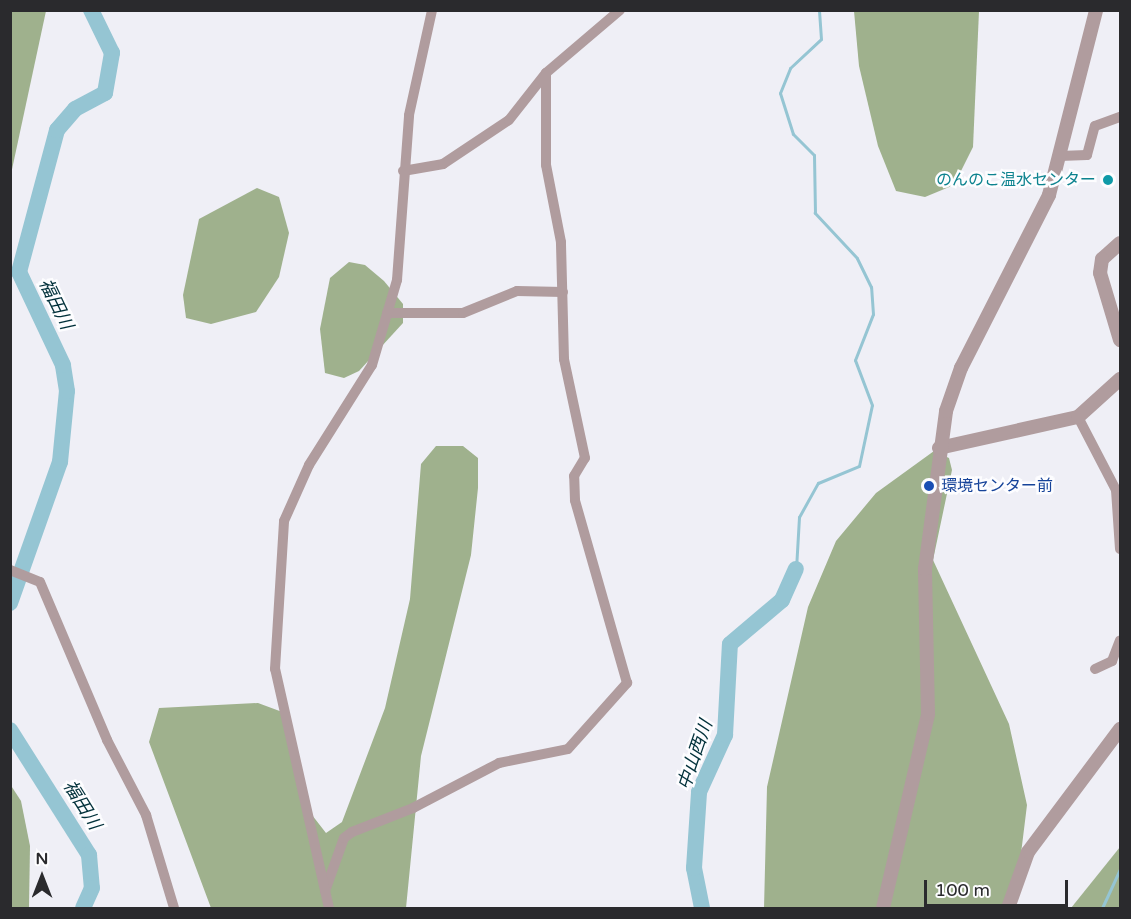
<!DOCTYPE html>
<meta charset="utf-8">
<style>
body{margin:0}
#map{position:relative;width:1131px;height:919px;overflow:hidden;background:#efeff6;font-family:"Varela Round","Noto Sans JP",sans-serif}
div>[style]{position:absolute}
.forest>*{inset:0;background:#9fb18d}
.stream>*{height:3px;margin:-1.5px;padding:0 1.5px;transform-origin:1.5px;border-radius:1.5px;background:#95c5d3}
.river>*{height:16px;margin:-8px;padding:0 8px;transform-origin:8px;border-radius:8px;background:#95c5d3}
.minor>*{height:10px;margin:-5px;padding:0 5px;transform-origin:5px;border-radius:5px;background:#b09c9e}
.tertiary>*{height:14px;margin:-7px;padding:0 7px;transform-origin:7px;border-radius:7px;background:#b09c9e}
.dots>*{width:16px;height:16px;translate:-50% -50%;box-sizing:border-box;border:3px solid #fdfdff;border-radius:50%}
span{translate:-50% -50%;white-space:nowrap;text-align:center;line-height:1.15;-webkit-text-stroke:5px #fdfdff;paint-order:stroke}
.culture-label{font-size:16px;color:#0d838f}
.right{translate:-100% -50%;text-align:right}
.transit-label{font-size:16px;color:#164399}
.left{translate:0 -50%;text-align:left}
.water-label{font-size:18px;color:#01303a;font-style:italic}
.frame{position:absolute;inset:0;border:12px solid #2a2a2d;pointer-events:none}
.north{position:absolute;left:12px;top:847px;width:60px;height:60px;-webkit-text-stroke:4px #fdfdff;paint-order:stroke;rotate:0deg;font-size:16px;font-weight:700;line-height:24px;text-align:center;color:#2a2a2d}
.north::after{content:'';display:block;margin:auto;width:21px;height:27px;background:#2a2a2d;clip-path:polygon(50% 0,100% 100%,50% 72%,0 100%)}
.scale{position:absolute;left:924px;top:880px;width:144px;height:27px;box-sizing:border-box;border:3px solid #2a2a2d;border-top:0;padding-left:8px;font-size:18px;line-height:21px;white-space:nowrap;color:#2a2a2d;-webkit-text-stroke:4px #fdfdff;paint-order:stroke}
</style>
<div id="map">
<div class="forest">
<i style="clip-path:polygon(11px 10px,46px 11px,11px 174px,10px 11px)"></i>
<i style="clip-path:polygon(854px 11px,979px 11px,973px 147px,954px 185px,925px 197px,896px 191px,878px 146px,859px 66px)"></i>
<i style="clip-path:polygon(257px 188px,279px 197px,289px 233px,279px 277px,256px 312px,211px 324px,186px 318px,183px 295px,199px 219px)"></i>
<i style="clip-path:polygon(349px 262px,365px 265px,384px 281px,403px 304px,403px 323px,359px 371px,344px 378px,325px 373px,320px 329px,330px 278px)"></i>
<i style="clip-path:polygon(436px 446px,463px 446px,478px 458px,478px 488px,471px 555px,421px 756px,406px 908px,211px 908px,149px 742px,159px 708px,258px 703px,285px 713px,312px 815px,326px 833px,342px 822px,385px 708px,410px 599px,421px 464px)"></i>
<i style="clip-path:polygon(934px 451px,949px 458px,952px 470px,933px 560px,1009px 724px,1027px 805px,1017px 886px,1008px 908px,764px 908px,767px 787px,808px 607px,836px 541px,876px 493px)"></i>
<i style="clip-path:polygon(10px 784px,21px 801px,30px 846px,29px 908px,11px 908px)"></i>
<i style="clip-path:polygon(1120px 847px,1120px 908px,1071px 908px)"></i>
</div>
<div class="stream">
<i style="left:796px;top:569px;width:52px;rotate:-86.7deg"></i>
<i style="left:799px;top:517px;width:39px;rotate:-61deg"></i>
<i style="left:818px;top:483px;width:44px;rotate:-22.5deg"></i>
<i style="left:859px;top:466px;width:62px;rotate:-78deg"></i>
<i style="left:872px;top:405px;width:48px;rotate:-110.7deg"></i>
<i style="left:855px;top:360px;width:49px;rotate:-68.6deg"></i>
<i style="left:873px;top:314px;width:27px;rotate:-94deg"></i>
<i style="left:871px;top:287px;width:32px;rotate:-116deg"></i>
<i style="left:857px;top:258px;width:62px;rotate:-133deg"></i>
<i style="left:815px;top:213px;width:58px;rotate:-91deg"></i>
<i style="left:814px;top:155px;width:30px;rotate:-135deg"></i>
<i style="left:793px;top:134px;width:43px;rotate:-107.6deg"></i>
<i style="left:780px;top:93px;width:27px;rotate:-68deg"></i>
<i style="left:790px;top:68px;width:42px;rotate:-43.1deg"></i>
<i style="left:821px;top:39px;width:29px;rotate:-94deg"></i>
<i style="left:1102px;top:908px;width:43px;rotate:-65.2deg"></i>
</div>
<div class="river">
<i style="left:10px;top:603px;width:150px;rotate:-70.5deg"></i>
<i style="left:60px;top:462px;width:71px;rotate:-84.4deg"></i>
<i style="left:67px;top:391px;width:26px;rotate:-99deg"></i>
<i style="left:63px;top:365px;width:103px;rotate:-115.3deg"></i>
<i style="left:19px;top:272px;width:147px;rotate:-75deg"></i>
<i style="left:57px;top:130px;width:28px;rotate:-49deg"></i>
<i style="left:75px;top:109px;width:34px;rotate:-28deg"></i>
<i style="left:105px;top:93px;width:41px;rotate:-80.1deg"></i>
<i style="left:112px;top:53px;width:48px;rotate:-116deg"></i>
<i style="left:10px;top:730px;width:148px;rotate:57.7deg"></i>
<i style="left:89px;top:855px;width:33px;rotate:85deg"></i>
<i style="left:92px;top:888px;width:22px;rotate:114deg"></i>
<i style="left:702px;top:908px;width:41px;rotate:-101.3deg"></i>
<i style="left:694px;top:868px;width:76px;rotate:-86.2deg"></i>
<i style="left:699px;top:792px;width:63px;rotate:-65.5deg"></i>
<i style="left:725px;top:735px;width:91px;rotate:-86.9deg"></i>
<i style="left:730px;top:644px;width:68px;rotate:-40.2deg"></i>
<i style="left:782px;top:600px;width:34px;rotate:-66deg"></i>
</div>
<div class="minor">
<i style="left:1060px;top:156px;width:27px;rotate:-2deg"></i>
<i style="left:1087px;top:155px;width:30px;rotate:-75deg"></i>
<i style="left:1095px;top:126px;width:27px;rotate:-20deg"></i>
<i style="left:403px;top:171px;width:41px;rotate:-9.9deg"></i>
<i style="left:443px;top:164px;width:79px;rotate:-33.7deg"></i>
<i style="left:509px;top:120px;width:60px;rotate:-51.8deg"></i>
<i style="left:546px;top:73px;width:97px;rotate:-40.4deg"></i>
<i style="left:387px;top:313px;width:76px"></i>
<i style="left:463px;top:313px;width:58px;rotate:-22.2deg"></i>
<i style="left:517px;top:291px;width:46px;rotate:1.2deg"></i>
<i style="left:1078px;top:417px;width:82px;rotate:62.5deg"></i>
<i style="left:1116px;top:490px;width:59px;rotate:86.1deg"></i>
<i style="left:10px;top:570px;width:32px;rotate:22deg"></i>
<i style="left:40px;top:582px;width:172px;rotate:67deg"></i>
<i style="left:107px;top:740px;width:85px;rotate:62.5deg"></i>
<i style="left:146px;top:815px;width:97px;rotate:73.2deg"></i>
<i style="left:1095px;top:669px;width:19px;rotate:-25deg"></i>
<i style="left:1112px;top:661px;width:22px;rotate:-69deg"></i>
<i style="left:325px;top:891px;width:56px;rotate:-70.3deg"></i>
<i style="left:344px;top:838px;width:10px;rotate:-37deg"></i>
<i style="left:352px;top:832px;width:66px;rotate:-21.5deg"></i>
<i style="left:413px;top:808px;width:97px;rotate:-27.6deg"></i>
<i style="left:499px;top:763px;width:70px;rotate:-11.5deg"></i>
<i style="left:568px;top:749px;width:89px;rotate:-48.2deg"></i>
<i style="left:627px;top:683px;width:190px;rotate:-105.9deg"></i>
<i style="left:575px;top:500px;width:24px;rotate:-92deg"></i>
<i style="left:574px;top:476px;width:21px;rotate:-59deg"></i>
<i style="left:585px;top:458px;width:101px;rotate:-102deg"></i>
<i style="left:564px;top:359px;width:117px;rotate:-91.5deg"></i>
<i style="left:561px;top:242px;width:78px;rotate:-101deg"></i>
<i style="left:546px;top:165px;width:92px;rotate:-90deg"></i>
<i style="left:329px;top:908px;width:245px;rotate:-102.7deg"></i>
<i style="left:275px;top:669px;width:148px;rotate:-86.5deg"></i>
<i style="left:284px;top:521px;width:61px;rotate:-65.9deg"></i>
<i style="left:309px;top:465px;width:118px;rotate:-57.8deg"></i>
<i style="left:372px;top:365px;width:89px;rotate:-73.6deg"></i>
<i style="left:397px;top:280px;width:165px;rotate:-85.8deg"></i>
<i style="left:409px;top:115px;width:107px;rotate:-77.6deg"></i>
</div>
<div class="tertiary">
<i style="left:1120px;top:243px;width:24px;rotate:138deg"></i>
<i style="left:1102px;top:259px;width:14px;rotate:98deg"></i>
<i style="left:1100px;top:273px;width:70px;rotate:73.4deg"></i>
<i style="left:939px;top:448px;width:142px;rotate:-12.6deg"></i>
<i style="left:1078px;top:417px;width:57px;rotate:-42.1deg"></i>
<i style="left:883px;top:908px;width:199px;rotate:-76.9deg"></i>
<i style="left:928px;top:714px;width:145px;rotate:-91.2deg"></i>
<i style="left:925px;top:569px;width:159px;rotate:-82.4deg"></i>
<i style="left:946px;top:411px;width:46px;rotate:-70.8deg"></i>
<i style="left:961px;top:368px;width:194px;rotate:-63deg"></i>
<i style="left:1049px;top:195px;width:191px;rotate:-75.7deg"></i>
<i style="left:1008px;top:908px;width:59px;rotate:-70.3deg"></i>
<i style="left:1028px;top:852px;width:154px;rotate:-53.2deg"></i>
</div>
<div class="dots">
<i style="left:1108px;top:180px;background:#0f9aa8"></i>
<i style="left:929px;top:486px;background:#1a4fb4"></i>
</div>
<div class="culture-label">
<span class="right" style="left:1096px;top:180px">のんのこ温水センター</span>
</div>
<div class="transit-label">
<span class="left" style="left:941px;top:486px">環境センター前</span>
</div>
<div class="water-label">
<span style="left:56px;top:304px;rotate:64deg">福田川</span>
<span style="left:695px;top:755px;rotate:-71deg">中山西川</span>
<span style="left:82px;top:805px;rotate:58deg">福田川</span>
</div>
<div class="frame"></div>
<div class="north">N</div>
<div class="scale">100 m</div>
</div>
